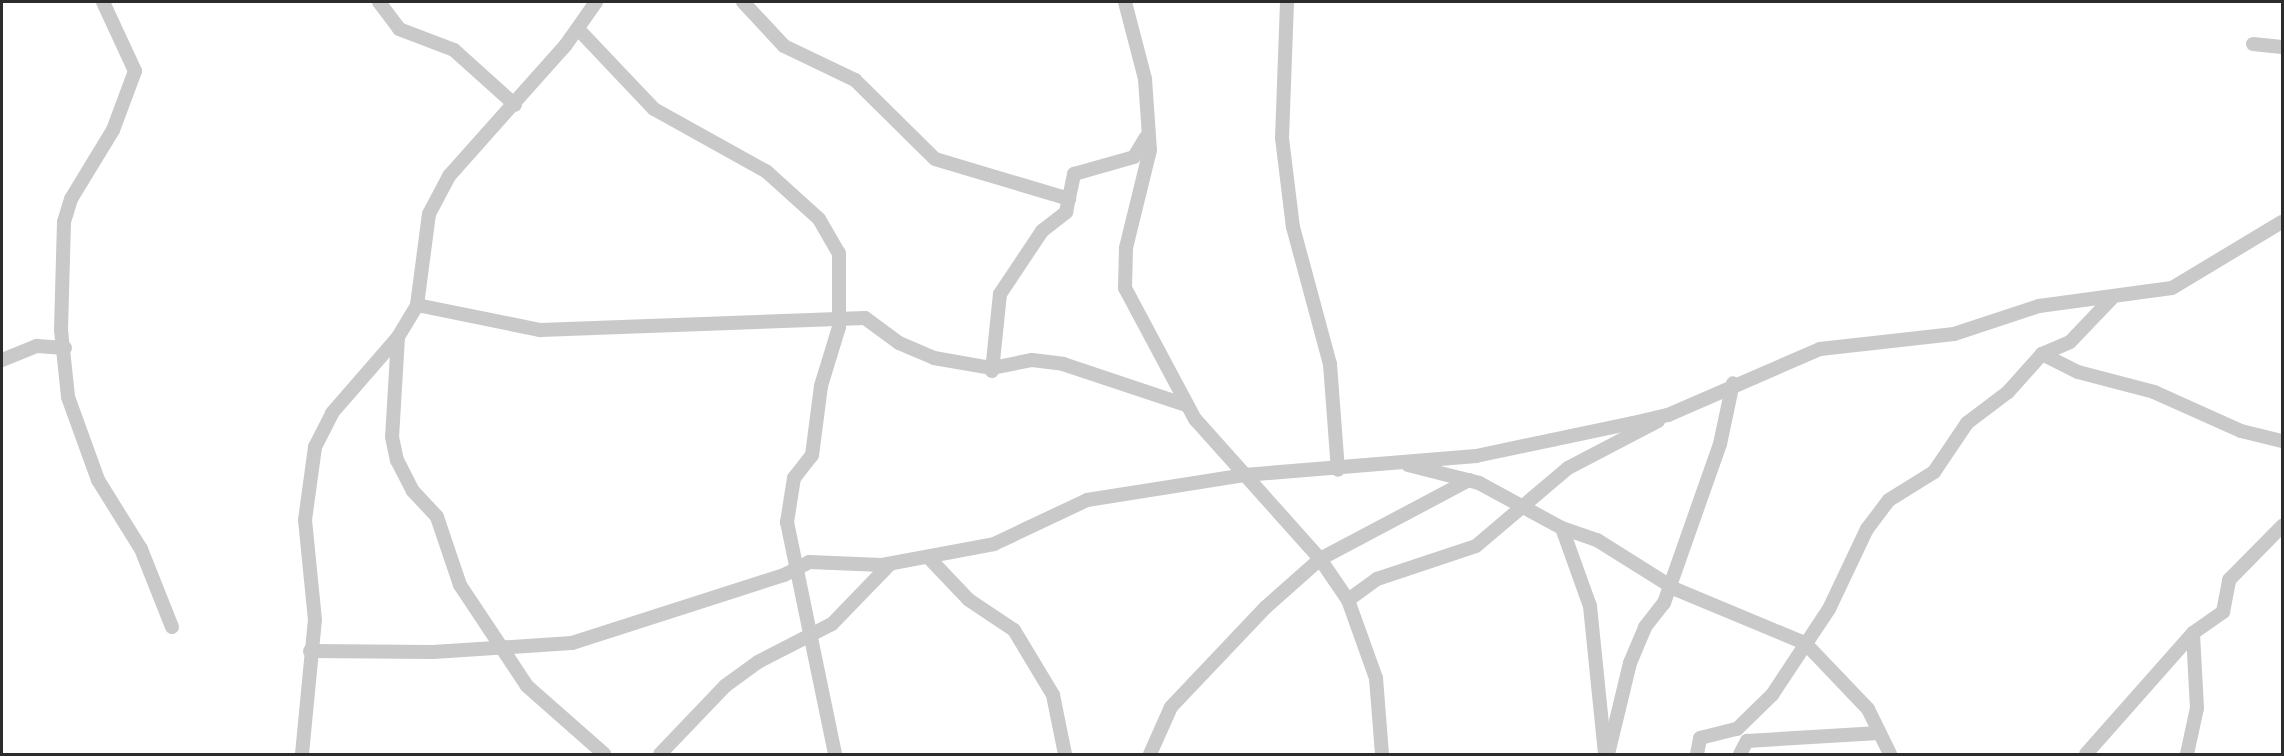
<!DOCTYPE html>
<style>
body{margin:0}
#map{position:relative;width:2284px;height:756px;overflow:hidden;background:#fff;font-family:Manrope,sans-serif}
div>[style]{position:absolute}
.minor>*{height:14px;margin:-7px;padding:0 7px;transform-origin:7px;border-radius:7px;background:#c9c9c9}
span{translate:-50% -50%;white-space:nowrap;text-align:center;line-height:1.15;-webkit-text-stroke:6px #fff;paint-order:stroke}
.frame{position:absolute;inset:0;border:3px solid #2c2c2c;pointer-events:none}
</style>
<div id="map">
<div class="minor">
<i style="left:103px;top:2px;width:76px;rotate:65.1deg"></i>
<i style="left:135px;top:71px;width:63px;rotate:110.4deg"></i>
<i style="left:113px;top:130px;width:81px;rotate:121.3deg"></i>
<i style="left:71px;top:199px;width:24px;rotate:107deg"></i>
<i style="left:64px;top:222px;width:108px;rotate:91.6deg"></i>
<i style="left:61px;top:330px;width:67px;rotate:84deg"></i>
<i style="left:68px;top:397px;width:88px;rotate:70.1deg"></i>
<i style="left:98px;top:480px;width:81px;rotate:58.1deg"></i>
<i style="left:141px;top:549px;width:84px;rotate:68.3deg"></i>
<i style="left:379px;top:2px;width:34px;rotate:53deg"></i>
<i style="left:399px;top:29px;width:59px;rotate:20.9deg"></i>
<i style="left:454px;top:50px;width:82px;rotate:42deg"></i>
<i style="left:743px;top:2px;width:60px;rotate:47deg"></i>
<i style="left:784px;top:46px;width:79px;rotate:25.6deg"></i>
<i style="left:855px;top:80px;width:112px;rotate:44.6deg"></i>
<i style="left:935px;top:159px;width:140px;rotate:16.6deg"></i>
<i style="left:1125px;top:2px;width:80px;rotate:75.4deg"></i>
<i style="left:1145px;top:79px;width:71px;rotate:86deg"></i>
<i style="left:1150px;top:150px;width:101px;rotate:103.8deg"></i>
<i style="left:1126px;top:248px;width:40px;rotate:91.4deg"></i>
<i style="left:1125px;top:288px;width:149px;rotate:61.9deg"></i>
<i style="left:1195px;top:419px;width:188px;rotate:48.2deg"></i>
<i style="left:1320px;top:559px;width:50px;rotate:55.7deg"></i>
<i style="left:1348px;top:600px;width:83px;rotate:70.3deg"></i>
<i style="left:1376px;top:678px;width:76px;rotate:85.5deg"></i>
<i style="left:1287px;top:2px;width:136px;rotate:92.1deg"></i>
<i style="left:1282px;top:138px;width:90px;rotate:83deg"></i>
<i style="left:1293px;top:227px;width:142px;rotate:74.9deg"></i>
<i style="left:1330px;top:364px;width:106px;rotate:85.7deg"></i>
<i style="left:579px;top:30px;width:109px;rotate:46.5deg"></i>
<i style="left:654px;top:109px;width:129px;rotate:29.1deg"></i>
<i style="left:767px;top:172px;width:70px;rotate:42.1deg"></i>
<i style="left:819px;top:219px;width:39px;rotate:60deg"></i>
<i style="left:839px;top:253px;width:74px;rotate:90deg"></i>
<i style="left:839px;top:327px;width:62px;rotate:107deg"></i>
<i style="left:821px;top:386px;width:70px;rotate:97.4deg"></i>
<i style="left:812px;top:455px;width:29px;rotate:128deg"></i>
<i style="left:794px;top:478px;width:45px;rotate:99deg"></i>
<i style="left:787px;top:522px;width:237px;rotate:78.3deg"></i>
<i style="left:2253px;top:44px;width:29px;rotate:6deg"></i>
<i style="left:417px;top:305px;width:126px;rotate:11.5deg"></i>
<i style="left:540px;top:330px;width:325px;rotate:-2.1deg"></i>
<i style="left:865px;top:318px;width:42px;rotate:36.3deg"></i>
<i style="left:899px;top:343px;width:38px;rotate:23deg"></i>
<i style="left:934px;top:358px;width:59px;rotate:9.8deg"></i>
<i style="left:992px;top:368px;width:41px;rotate:-11.3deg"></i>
<i style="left:1032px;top:360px;width:31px;rotate:7deg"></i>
<i style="left:1063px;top:364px;width:130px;rotate:18.4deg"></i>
<i style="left:398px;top:337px;width:100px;rotate:93.4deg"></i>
<i style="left:392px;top:437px;width:24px;rotate:78deg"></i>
<i style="left:397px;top:460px;width:35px;rotate:63deg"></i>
<i style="left:413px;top:491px;width:35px;rotate:47deg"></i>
<i style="left:437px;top:517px;width:72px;rotate:71.3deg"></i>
<i style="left:460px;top:585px;width:121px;rotate:56.4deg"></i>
<i style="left:527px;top:686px;width:103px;rotate:41.4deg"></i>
<i style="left:2042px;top:354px;width:40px;rotate:26.6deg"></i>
<i style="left:2078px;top:372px;width:79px;rotate:14.7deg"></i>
<i style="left:2154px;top:392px;width:95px;rotate:24.1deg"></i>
<i style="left:2241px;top:431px;width:42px;rotate:13.7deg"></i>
<i style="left:2px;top:360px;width:38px;rotate:-22deg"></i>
<i style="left:37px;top:346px;width:28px;rotate:4deg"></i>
<i style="left:992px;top:371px;width:77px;rotate:-84.1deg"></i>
<i style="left:1000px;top:294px;width:76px;rotate:-56.3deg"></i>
<i style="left:1042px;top:231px;width:31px;rotate:-38deg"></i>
<i style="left:1066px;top:212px;width:39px;rotate:-78deg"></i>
<i style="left:1074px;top:174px;width:62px;rotate:-15.8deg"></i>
<i style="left:1134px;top:157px;width:23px;rotate:-59deg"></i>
<i style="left:1408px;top:465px;width:73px;rotate:14.2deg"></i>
<i style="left:1479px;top:483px;width:94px;rotate:28.5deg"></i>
<i style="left:1562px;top:528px;width:83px;rotate:70.3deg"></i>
<i style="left:1590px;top:606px;width:149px;rotate:84.2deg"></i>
<i style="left:1562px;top:528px;width:37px;rotate:19deg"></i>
<i style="left:1597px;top:540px;width:92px;rotate:32.1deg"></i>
<i style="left:1675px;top:589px;width:141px;rotate:22.6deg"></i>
<i style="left:1805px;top:643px;width:91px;rotate:46.3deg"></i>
<i style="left:1868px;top:709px;width:50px;rotate:63.9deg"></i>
<i style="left:928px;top:557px;width:59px;rotate:46.4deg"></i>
<i style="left:969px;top:600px;width:54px;rotate:33.7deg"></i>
<i style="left:1014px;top:630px;width:76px;rotate:59deg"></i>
<i style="left:1053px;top:695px;width:60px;rotate:78.5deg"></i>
<i style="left:1348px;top:600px;width:36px;rotate:-36deg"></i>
<i style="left:1377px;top:579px;width:104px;rotate:-18.4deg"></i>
<i style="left:1476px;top:546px;width:121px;rotate:-40.3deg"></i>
<i style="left:1568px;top:468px;width:102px;rotate:-27.6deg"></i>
<i style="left:310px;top:651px;width:123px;rotate:0.5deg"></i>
<i style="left:433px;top:652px;width:139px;rotate:-3.7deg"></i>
<i style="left:572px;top:643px;width:223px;rotate:-17.8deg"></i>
<i style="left:784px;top:575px;width:28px;rotate:-27deg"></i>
<i style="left:809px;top:562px;width:73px;rotate:2.4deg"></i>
<i style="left:882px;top:565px;width:114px;rotate:-10.6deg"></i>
<i style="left:994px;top:544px;width:103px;rotate:-25.3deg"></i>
<i style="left:1087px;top:500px;width:159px;rotate:-9deg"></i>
<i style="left:1244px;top:475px;width:233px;rotate:-4.7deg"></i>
<i style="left:1476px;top:456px;width:160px;rotate:-11.9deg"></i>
<i style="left:1633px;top:423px;width:36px;rotate:-13deg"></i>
<i style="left:1668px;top:415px;width:166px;rotate:-23.5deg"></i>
<i style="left:1820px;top:349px;width:135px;rotate:-6.4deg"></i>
<i style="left:1954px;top:334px;width:89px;rotate:-18.2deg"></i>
<i style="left:2039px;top:306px;width:134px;rotate:-7.7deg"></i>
<i style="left:2172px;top:288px;width:128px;rotate:-31deg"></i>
<i style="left:302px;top:754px;width:135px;rotate:-84.5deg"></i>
<i style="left:315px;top:620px;width:100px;rotate:-95.7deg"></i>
<i style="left:305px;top:520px;width:74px;rotate:-82.2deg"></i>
<i style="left:315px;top:447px;width:38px;rotate:-63deg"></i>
<i style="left:332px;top:413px;width:101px;rotate:-49deg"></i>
<i style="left:398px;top:337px;width:37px;rotate:-59deg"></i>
<i style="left:417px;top:305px;width:92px;rotate:-82.5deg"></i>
<i style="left:429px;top:214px;width:43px;rotate:-62.2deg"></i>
<i style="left:449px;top:176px;width:174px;rotate:-48.3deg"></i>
<i style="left:565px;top:46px;width:54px;rotate:-54.8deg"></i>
<i style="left:660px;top:754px;width:94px;rotate:-46.3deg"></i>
<i style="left:725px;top:686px;width:41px;rotate:-36deg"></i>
<i style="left:758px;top:662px;width:83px;rotate:-27.2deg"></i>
<i style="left:832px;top:624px;width:83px;rotate:-46deg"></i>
<i style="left:1150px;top:754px;width:51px;rotate:-65.9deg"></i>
<i style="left:1171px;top:707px;width:138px;rotate:-46.5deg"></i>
<i style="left:1266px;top:607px;width:72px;rotate:-41.6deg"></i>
<i style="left:1320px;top:559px;width:169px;rotate:-27.9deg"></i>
<i style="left:1608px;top:754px;width:94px;rotate:-76.4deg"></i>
<i style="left:1630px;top:663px;width:39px;rotate:-67deg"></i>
<i style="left:1645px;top:627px;width:31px;rotate:-52deg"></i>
<i style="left:1664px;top:603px;width:169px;rotate:-70.6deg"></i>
<i style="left:1720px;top:444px;width:62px;rotate:-78deg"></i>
<i style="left:1697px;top:754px;width:16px;rotate:-79deg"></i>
<i style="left:1700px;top:738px;width:38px;rotate:-14deg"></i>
<i style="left:1737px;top:729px;width:49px;rotate:-44.2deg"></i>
<i style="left:1772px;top:695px;width:103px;rotate:-56.5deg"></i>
<i style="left:1829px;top:609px;width:89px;rotate:-64.6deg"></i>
<i style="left:1867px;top:529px;width:36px;rotate:-53deg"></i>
<i style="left:1889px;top:500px;width:53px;rotate:-31.9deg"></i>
<i style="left:1934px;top:472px;width:59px;rotate:-56deg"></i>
<i style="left:1967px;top:423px;width:51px;rotate:-37.1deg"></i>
<i style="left:2008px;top:392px;width:51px;rotate:-48.2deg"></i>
<i style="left:2042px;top:354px;width:30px;rotate:-23deg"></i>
<i style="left:2070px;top:342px;width:61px;rotate:-46.3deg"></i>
<i style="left:1740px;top:754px;width:15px;rotate:-62deg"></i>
<i style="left:1747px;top:741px;width:132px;rotate:-3.5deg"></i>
<i style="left:2086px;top:754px;width:162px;rotate:-48.5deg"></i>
<i style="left:2187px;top:754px;width:47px;rotate:-77.7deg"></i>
<i style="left:2197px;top:708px;width:75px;rotate:-93.1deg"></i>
<i style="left:2193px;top:633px;width:37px;rotate:-35deg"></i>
<i style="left:2223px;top:612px;width:33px;rotate:-79deg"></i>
<i style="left:2229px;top:580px;width:76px;rotate:-45.5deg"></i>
</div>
<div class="frame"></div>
</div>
